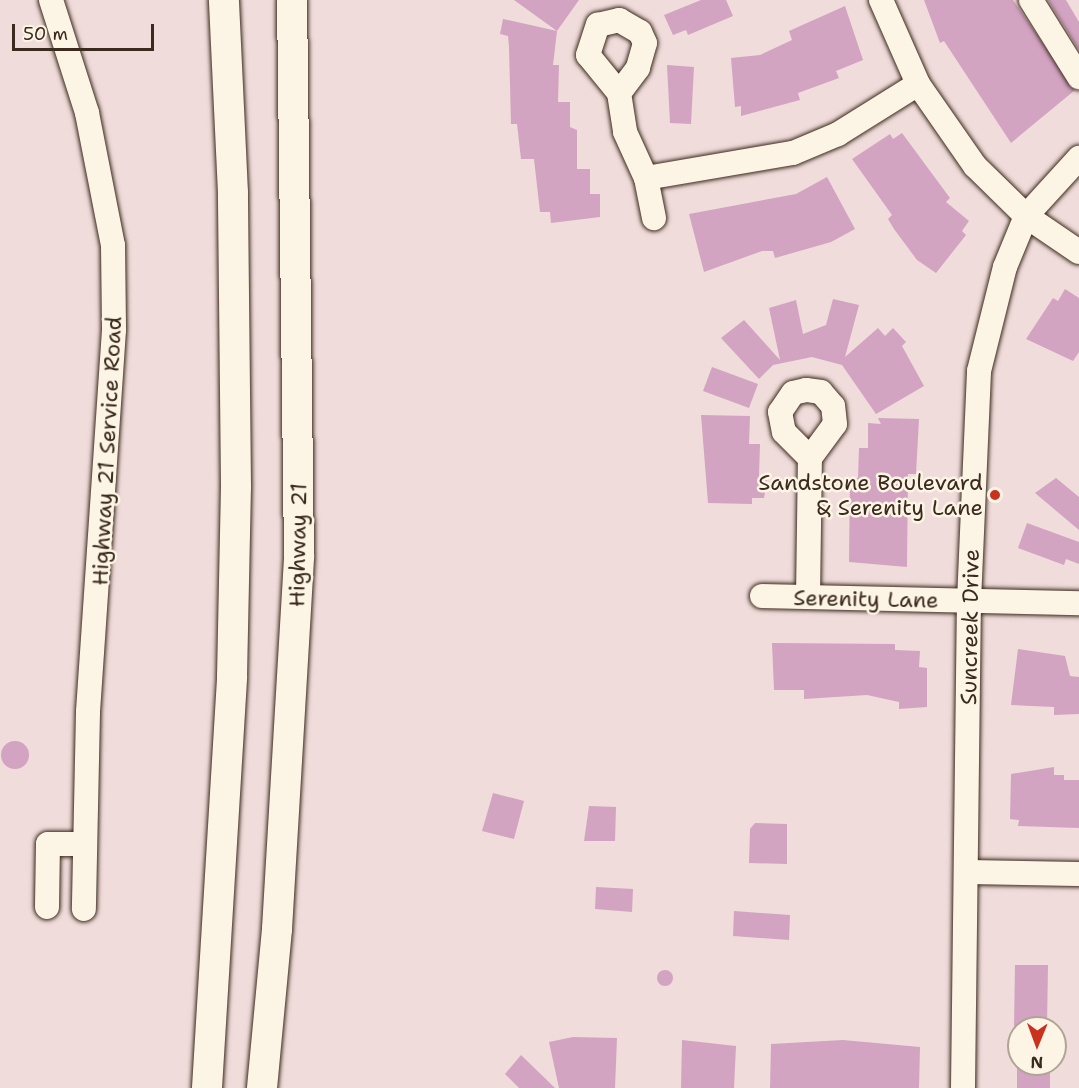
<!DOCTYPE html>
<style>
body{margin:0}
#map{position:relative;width:1079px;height:1088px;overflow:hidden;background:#f0dcda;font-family:"Shantell Sans",sans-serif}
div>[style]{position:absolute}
.building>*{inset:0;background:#d3a3c2}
.round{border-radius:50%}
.roads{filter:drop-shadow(0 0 2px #3b2a1e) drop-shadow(0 0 2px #3b2a1e)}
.minor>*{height:24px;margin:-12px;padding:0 12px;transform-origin:12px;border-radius:12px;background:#fcf5e5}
.major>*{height:30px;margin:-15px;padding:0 15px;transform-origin:15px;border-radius:15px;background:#fcf5e5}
.dots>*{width:16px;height:16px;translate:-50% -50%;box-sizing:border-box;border:3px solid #fcf5e5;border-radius:50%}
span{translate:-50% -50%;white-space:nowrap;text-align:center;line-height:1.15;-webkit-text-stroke:5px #fcf5e5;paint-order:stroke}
.street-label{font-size:22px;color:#3b2a1e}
.poi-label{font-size:22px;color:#3b2a1e}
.right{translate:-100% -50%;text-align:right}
.north{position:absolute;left:1007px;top:1016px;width:60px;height:60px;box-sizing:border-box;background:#fcf5e5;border:2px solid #afa495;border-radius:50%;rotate:181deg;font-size:16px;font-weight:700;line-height:24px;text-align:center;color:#3b2a1e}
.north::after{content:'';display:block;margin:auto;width:21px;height:27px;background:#c8321e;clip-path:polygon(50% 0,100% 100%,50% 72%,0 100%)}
.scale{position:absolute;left:12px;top:24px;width:142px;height:27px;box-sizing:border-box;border:3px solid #3b2a1e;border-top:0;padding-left:8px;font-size:18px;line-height:21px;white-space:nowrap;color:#3b2a1e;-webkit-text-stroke:4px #fcf5e5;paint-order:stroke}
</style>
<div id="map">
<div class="building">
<i style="clip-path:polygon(514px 0,579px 0,557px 31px,553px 65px,559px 65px,558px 102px,570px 102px,570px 127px,577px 130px,577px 169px,590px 169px,590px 194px,600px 194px,600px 217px,551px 223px,550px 212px,540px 212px,534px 159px,521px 159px,517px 124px,511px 124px,509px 47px,508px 36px,500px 34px,503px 19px,557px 31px)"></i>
<i style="clip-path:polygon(701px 0,726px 0,733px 16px,688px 35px,686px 30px,673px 35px,664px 15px)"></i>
<i style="clip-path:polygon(924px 0,1013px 0,1075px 90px,1011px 143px,944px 41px,940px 43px)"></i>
<i style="clip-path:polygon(1048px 0,1066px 0,1079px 22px,1079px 50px)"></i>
<i style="clip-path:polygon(845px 6px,863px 60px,836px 71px,839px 78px,798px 93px,800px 100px,741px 116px,741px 106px,735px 107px,731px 58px,760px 55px,792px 40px,789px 31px)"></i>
<i style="clip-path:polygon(667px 65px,694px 67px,691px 124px,670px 123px)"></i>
<i style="clip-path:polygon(902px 133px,950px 198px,946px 202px,969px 221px,962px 231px,966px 235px,936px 273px,917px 260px,894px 229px,888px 219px,892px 215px,852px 159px,890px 134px,893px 139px)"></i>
<i style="clip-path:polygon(827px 177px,855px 229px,831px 242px,775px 258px,773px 251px,762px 251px,704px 272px,689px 214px,796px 194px)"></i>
<i style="clip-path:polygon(1065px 289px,1079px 298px,1079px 352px,1073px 361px,1026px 339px,1053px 298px,1058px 301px)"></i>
<i style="clip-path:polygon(833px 299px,859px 305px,845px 357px,878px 328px,885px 336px,893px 328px,906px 342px,902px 346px,924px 386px,876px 414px,842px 365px,812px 357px,773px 365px,759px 379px,721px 338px,744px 320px,780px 360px,769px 308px,796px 300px,803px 334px,826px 325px)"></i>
<i style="clip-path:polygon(712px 367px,758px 384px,749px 408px,703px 391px)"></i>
<i style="clip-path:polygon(701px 415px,750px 416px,749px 444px,760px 444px,759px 476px,767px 480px,764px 498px,752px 498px,752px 504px,708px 503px)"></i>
<i style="clip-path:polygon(878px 418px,919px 419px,916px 474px,908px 474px,907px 567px,849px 562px,850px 478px,858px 478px,859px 448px,868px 448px,868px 423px,881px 424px)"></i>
<i style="clip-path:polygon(1056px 478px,1079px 497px,1079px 530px,1035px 493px)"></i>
<i style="clip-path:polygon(1027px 523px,1079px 542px,1079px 564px,1066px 559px,1064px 565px,1018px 548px)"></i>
<i style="clip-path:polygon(772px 643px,895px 644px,895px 650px,920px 651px,919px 667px,927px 668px,927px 707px,899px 709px,899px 702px,867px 695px,804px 699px,804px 690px,774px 690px)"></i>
<i style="clip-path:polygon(1018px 649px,1065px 656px,1070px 676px,1079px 677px,1079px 714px,1054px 715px,1054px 707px,1011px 705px)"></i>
<i class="round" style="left:1px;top:741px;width:28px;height:28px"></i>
<i style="clip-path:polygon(1054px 767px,1054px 775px,1064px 775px,1064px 780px,1079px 780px,1079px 828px,1018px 826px,1019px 820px,1010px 819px,1011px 774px)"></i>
<i style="clip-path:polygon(493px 793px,524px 801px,514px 839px,482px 831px)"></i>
<i style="clip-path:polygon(589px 806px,616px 807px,615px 841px,584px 841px)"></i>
<i style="clip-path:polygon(755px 823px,787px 824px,787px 864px,749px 863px,750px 829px)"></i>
<i style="clip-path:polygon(596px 887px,633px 889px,632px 912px,595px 909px)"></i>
<i style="clip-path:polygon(734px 911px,790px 915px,789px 940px,733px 936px)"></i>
<i style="clip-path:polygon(1015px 965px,1048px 965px,1047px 1027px,1014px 1027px)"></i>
<i class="round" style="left:657px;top:970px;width:16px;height:16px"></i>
<i style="clip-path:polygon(573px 1037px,617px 1038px,615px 1088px,559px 1088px,549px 1042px)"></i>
<i style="clip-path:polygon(682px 1040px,736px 1046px,734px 1088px,681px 1088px)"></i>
<i style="clip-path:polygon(843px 1040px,920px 1047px,919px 1088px,770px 1088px,771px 1044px)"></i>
<i style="clip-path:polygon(521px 1055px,555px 1088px,519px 1088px,505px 1074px)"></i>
<i style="clip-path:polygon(1017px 1064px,1050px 1064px,1050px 1088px,1017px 1088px)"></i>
</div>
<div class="roads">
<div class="minor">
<i style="left:51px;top:0;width:119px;rotate:72.3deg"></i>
<i style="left:87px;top:113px;width:135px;rotate:78.9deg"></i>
<i style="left:113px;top:245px;width:85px;rotate:89.3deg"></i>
<i style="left:114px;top:330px;width:383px;rotate:93.9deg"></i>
<i style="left:88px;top:712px;width:197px;rotate:91.2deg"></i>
<i style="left:881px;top:0;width:92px;rotate:66.2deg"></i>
<i style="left:918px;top:84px;width:100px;rotate:55.2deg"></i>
<i style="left:975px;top:166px;width:71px;rotate:44.4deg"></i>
<i style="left:1026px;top:216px;width:64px;rotate:34.2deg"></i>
<i style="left:1031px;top:0;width:91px;rotate:58.1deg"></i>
<i style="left:619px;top:93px;width:49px;rotate:-129.2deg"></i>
<i style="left:588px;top:55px;width:32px;rotate:-72deg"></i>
<i style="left:598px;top:25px;width:22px;rotate:-13deg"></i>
<i style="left:619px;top:20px;width:24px;rotate:30deg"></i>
<i style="left:640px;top:32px;width:12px;rotate:66deg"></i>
<i style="left:645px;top:43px;width:26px;rotate:106deg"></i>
<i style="left:638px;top:68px;width:31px;rotate:127deg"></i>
<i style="left:619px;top:93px;width:39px;rotate:81deg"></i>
<i style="left:625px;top:132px;width:51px;rotate:65.5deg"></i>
<i style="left:646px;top:178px;width:149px;rotate:-9.7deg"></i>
<i style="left:793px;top:153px;width:49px;rotate:-22.9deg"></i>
<i style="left:838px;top:134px;width:94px;rotate:-32deg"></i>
<i style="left:646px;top:178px;width:41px;rotate:78.7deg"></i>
<i style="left:762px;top:596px;width:317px;rotate:1.3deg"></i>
<i style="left:808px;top:597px;width:139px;rotate:-89.2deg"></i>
<i style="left:810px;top:458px;width:42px;rotate:-53.7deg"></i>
<i style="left:835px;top:424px;width:18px;rotate:-96deg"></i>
<i style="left:833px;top:406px;width:18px;rotate:-131deg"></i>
<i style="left:821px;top:392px;width:15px;rotate:-172deg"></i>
<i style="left:806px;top:390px;width:13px;rotate:167deg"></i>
<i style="left:793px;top:393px;width:23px;rotate:124deg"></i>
<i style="left:780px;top:412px;width:20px;rotate:79deg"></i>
<i style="left:784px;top:432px;width:37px;rotate:45deg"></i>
<i style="left:967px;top:872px;width:112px;rotate:1deg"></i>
<i style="left:47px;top:907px;width:63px;rotate:-89.1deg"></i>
<i style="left:48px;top:844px;width:37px"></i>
<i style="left:963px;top:1088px;width:487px;rotate:-89.3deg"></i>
<i style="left:969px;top:601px;width:230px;rotate:-87.5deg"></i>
<i style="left:979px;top:371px;width:107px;rotate:-76deg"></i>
<i style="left:1005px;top:267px;width:55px;rotate:-67.6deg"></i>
<i style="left:1026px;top:216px;width:79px;rotate:-47.6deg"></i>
</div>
<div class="major">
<i style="left:207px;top:1088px;width:412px;rotate:-86.5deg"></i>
<i style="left:232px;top:677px;width:190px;rotate:-88.8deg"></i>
<i style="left:236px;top:487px;width:294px;rotate:-90.6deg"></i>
<i style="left:233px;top:193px;width:193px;rotate:-92.7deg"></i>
<i style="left:262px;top:1088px;width:160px;rotate:-84.6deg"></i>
<i style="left:277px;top:929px;width:374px;rotate:-86.6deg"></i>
<i style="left:299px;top:556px;width:556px;rotate:-90.72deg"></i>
</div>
</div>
<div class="dots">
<i style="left:995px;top:495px;background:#c8321e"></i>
</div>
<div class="street-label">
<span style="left:107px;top:451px;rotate:-87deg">Highway 21 Service Road</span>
<span style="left:298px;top:545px;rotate:-89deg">Highway 21</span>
<span style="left:866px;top:599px;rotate:1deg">Serenity Lane</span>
<span style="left:970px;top:627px;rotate:-89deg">Suncreek Drive</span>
</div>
<div class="poi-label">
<span class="right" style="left:983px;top:495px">Sandstone Boulevard<br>&amp; Serenity Lane</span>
</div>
<div class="north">N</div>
<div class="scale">50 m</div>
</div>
